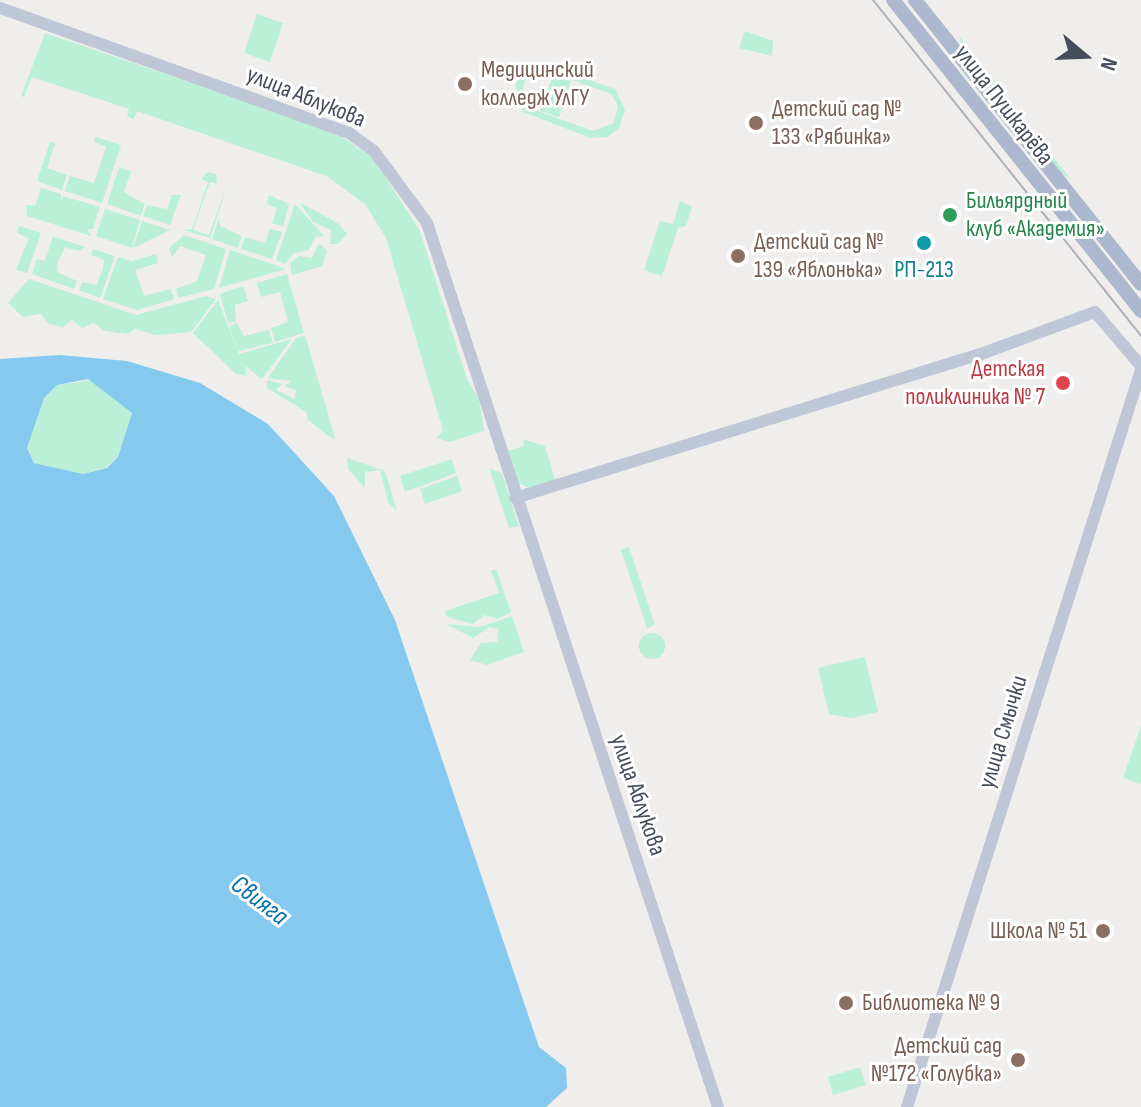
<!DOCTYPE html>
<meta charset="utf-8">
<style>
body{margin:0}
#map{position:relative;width:1141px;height:1107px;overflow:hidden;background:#f0eeed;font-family:"Sofia Sans Condensed",sans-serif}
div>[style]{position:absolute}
.green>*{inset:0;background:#b9f0d7}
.round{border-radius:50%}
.water>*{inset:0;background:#85c9ef}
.secondary>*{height:12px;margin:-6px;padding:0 6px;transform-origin:6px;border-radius:6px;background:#bfc7d7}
.primary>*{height:14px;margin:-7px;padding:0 7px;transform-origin:7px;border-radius:7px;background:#acb8ce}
.tram>*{height:2px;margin:-1px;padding:0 1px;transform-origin:1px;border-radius:1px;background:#afb1b8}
.dots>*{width:22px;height:22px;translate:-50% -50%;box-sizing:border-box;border:4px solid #fff;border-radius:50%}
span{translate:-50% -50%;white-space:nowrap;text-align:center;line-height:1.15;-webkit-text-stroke:6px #fff;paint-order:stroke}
.education-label{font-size:24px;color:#785e54}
.left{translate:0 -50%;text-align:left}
.right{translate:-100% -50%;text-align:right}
.street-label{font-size:24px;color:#454d5b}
.leisure-label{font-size:24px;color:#27864d}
.culture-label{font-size:24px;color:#0d838f}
.health-label{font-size:24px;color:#be3a42}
.water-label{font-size:26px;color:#0771ac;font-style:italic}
.north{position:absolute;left:1045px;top:16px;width:80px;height:80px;-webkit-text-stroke:6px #fff;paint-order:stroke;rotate:109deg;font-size:22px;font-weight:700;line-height:32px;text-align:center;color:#454d5b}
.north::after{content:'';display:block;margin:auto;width:28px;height:36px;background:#454d5b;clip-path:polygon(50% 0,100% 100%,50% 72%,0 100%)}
</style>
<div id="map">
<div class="green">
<i style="clip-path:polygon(257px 14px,283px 23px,270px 62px,244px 53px)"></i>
<i style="clip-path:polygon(745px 31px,773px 41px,772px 56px,739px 48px)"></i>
<i style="clip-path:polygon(45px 33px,333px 131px,373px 158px,420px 231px,467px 379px,479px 399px,484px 431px,450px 442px,437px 438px,443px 430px,386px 238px,365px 204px,326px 176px,137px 111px,134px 119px,127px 116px,129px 109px,32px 77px,24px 97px,21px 96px)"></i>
<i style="clip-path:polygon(959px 36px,1072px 181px,1058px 170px,964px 51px)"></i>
<i style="clip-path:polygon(evenodd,539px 63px,615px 89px,625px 110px,619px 128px,607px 137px,591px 138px,523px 112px,515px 85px,525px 69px,539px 63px,548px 71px,611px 94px,618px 106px,614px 123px,593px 131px,529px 108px,522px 96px,524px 82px,534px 73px,548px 71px)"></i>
<i style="clip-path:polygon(553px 75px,571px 81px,559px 117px,540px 111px)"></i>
<i style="clip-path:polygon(96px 137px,121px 145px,102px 203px,65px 191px,70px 176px,94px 183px,106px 147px,94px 142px)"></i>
<i style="clip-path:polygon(50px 142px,55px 143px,47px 168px,67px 175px,62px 190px,37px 181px)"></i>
<i style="clip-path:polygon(119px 167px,131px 171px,124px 192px,145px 204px,141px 216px,107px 204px)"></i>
<i style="clip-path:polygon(208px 172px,216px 174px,217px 184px,210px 182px,193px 230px,209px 235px,229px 180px,210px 238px,183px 230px,192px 229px,208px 182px,201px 179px)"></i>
<i style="clip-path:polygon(41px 188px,61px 194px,61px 200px,63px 196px,100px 207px,93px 229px,87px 229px,91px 236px,27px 216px,26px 205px,35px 206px)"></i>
<i style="clip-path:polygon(172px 195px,181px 195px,170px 225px,143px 216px,147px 205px,167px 209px)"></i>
<i style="clip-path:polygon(269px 195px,289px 204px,283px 227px,272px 223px,277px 208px,267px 204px)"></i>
<i style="clip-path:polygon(680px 201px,692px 207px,686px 226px,678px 228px,662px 276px,644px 270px,660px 221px,673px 224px)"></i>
<i style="clip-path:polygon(299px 202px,339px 224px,347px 234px,338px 244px,330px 244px,331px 230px,313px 222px)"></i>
<i style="clip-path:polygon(295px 204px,324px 236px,316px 237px,309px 250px,294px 253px,285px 264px,276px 260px)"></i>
<i style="clip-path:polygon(105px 209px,140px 220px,132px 248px,96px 236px)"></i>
<i style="clip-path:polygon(219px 218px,220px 226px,242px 236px,238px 248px,212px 239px)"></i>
<i style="clip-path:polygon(142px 221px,170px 230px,133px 248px)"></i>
<i style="clip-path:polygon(19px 226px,41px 233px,27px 273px,16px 270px,29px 238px,17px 233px)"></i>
<i style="clip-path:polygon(270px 229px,282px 232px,272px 259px,241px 249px,245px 237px,265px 243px)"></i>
<i style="clip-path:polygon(184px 235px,226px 249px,214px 289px,178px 298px,176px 289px,197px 281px,206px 255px,180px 246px,172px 257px,169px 248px)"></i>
<i style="clip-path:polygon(53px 236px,85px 247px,78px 251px,65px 247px,58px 262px,57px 272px,77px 281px,74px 289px,32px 274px,37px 259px,45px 261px)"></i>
<i style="clip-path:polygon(319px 243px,327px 251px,322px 266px,292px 275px,290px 263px,299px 256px,312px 258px)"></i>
<i style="clip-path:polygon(93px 249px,115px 256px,100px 298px,79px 290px,82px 282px,96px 285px,103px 270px,104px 260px,91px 255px)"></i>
<i style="clip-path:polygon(230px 250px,284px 268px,286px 269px,219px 288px)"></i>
<i style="clip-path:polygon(156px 254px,158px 263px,135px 270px,144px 296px,170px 289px,175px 299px,137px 310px,103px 299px,118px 257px,132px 261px)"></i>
<i style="clip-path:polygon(287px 274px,304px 333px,275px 342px,271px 328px,288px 322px,280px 292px,261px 297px,257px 283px)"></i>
<i style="clip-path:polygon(29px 279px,136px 315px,206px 296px,216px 299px,191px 332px,156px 335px,135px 329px,128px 334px,104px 331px,94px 323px,82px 328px,72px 320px,63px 327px,49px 324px,41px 314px,23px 317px,8px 303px)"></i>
<i style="clip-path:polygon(243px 286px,248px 301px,235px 305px,236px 321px,228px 323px,220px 294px)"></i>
<i style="clip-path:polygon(218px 300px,239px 354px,292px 339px,262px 379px,245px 366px,246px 376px,235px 373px,193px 333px)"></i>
<i style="clip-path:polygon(237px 323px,244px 336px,269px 330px,273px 343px,238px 351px,229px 326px)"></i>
<i style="clip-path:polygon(305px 335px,335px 438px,334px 440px,308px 420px,306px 412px,267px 388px,267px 380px,282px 384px,276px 390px,295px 399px,296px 390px,285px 386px,291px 381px,268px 378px,296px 338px)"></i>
<i style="clip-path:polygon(93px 380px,132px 413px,118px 457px,107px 467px,83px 474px,34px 463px,27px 447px,44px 398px,57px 385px)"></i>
<i style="clip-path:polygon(523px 439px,545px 446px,555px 480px,529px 488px,518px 483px,507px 451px,524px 446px)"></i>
<i style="clip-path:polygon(347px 458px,385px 471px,397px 511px,388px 502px,380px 470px,365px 472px,365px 488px,348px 469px)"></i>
<i style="clip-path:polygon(452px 459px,456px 473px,405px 492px,400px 476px)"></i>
<i style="clip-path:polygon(489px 468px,502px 473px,519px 526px,509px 528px)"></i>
<i style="clip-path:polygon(457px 476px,462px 491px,425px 504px,420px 489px)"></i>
<i style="clip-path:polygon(629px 547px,655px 625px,647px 628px,621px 550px)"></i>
<i style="clip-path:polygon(496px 569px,511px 612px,498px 619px,484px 615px,473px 624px,447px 617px,445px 611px,499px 593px,491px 571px)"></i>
<i style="clip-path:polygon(512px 616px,524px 652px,487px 665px,470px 660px,481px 643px,497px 642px,498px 629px,490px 627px,473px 638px,446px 624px,480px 627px)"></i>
<i class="round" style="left:639px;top:633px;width:26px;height:26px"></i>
<i style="clip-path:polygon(865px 657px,878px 712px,852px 718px,829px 714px,818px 668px)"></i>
<i style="clip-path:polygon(1141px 726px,1141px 784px,1123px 778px)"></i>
<i style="clip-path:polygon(860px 1067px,866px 1085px,833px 1095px,828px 1077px)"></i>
</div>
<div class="water">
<i style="clip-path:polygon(evenodd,60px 355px,127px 361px,200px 383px,268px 424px,334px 496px,395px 620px,539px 1047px,566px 1068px,567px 1088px,546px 1107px,0 1107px,0 359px,60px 355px,88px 379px,132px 413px,118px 457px,107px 468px,83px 474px,34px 463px,27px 448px,44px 398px,57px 385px,88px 379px)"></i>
</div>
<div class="secondary">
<i style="left:0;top:8px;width:371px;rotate:19.7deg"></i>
<i style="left:349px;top:133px;width:31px;rotate:36deg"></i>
<i style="left:374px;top:151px;width:89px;rotate:53.6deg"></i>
<i style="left:427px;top:223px;width:931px;rotate:71.78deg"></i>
<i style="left:515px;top:498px;width:488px;rotate:-17.2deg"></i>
<i style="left:981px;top:354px;width:121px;rotate:-20.2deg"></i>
<i style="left:1095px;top:312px;width:71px;rotate:49.6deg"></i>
<i style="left:907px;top:1107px;width:773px;rotate:-72.39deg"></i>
</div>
<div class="primary">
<i style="left:893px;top:0;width:398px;rotate:51.4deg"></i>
<i style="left:915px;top:0;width:363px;rotate:51.5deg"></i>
</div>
<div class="tram">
<i style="left:873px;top:0;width:430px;rotate:51.4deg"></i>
</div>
<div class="dots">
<i style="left:465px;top:84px;background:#8d6e63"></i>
<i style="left:756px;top:123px;background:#8d6e63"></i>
<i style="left:950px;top:215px;background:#2e9e5b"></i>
<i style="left:924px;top:243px;background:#0f9aa8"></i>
<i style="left:738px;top:256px;background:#8d6e63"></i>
<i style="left:1063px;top:383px;background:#e0444e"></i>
<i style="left:1103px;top:931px;background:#8d6e63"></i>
<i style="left:846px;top:1003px;background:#8d6e63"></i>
<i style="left:1018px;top:1060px;background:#8d6e63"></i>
</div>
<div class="education-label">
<span class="left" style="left:481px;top:84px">Медицинский<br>колледж УлГУ</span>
<span class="left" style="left:772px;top:123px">Детский сад №<br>133 «Рябинка»</span>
<span class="left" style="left:754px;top:256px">Детский сад №<br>139 «Яблонька»</span>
<span class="right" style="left:1087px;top:931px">Школа № 51</span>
<span class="left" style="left:862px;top:1003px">Библиотека № 9</span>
<span class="right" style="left:1002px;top:1060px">Детский сад<br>№172 «Голубка»</span>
</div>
<div class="street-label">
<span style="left:306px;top:97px;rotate:22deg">улица Аблукова</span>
<span style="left:1004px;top:105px;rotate:52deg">улица Пушкарёва</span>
<span style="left:1003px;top:732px;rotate:-73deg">улица Смычки</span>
<span style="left:638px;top:795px;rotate:71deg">улица Аблукова</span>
</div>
<div class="leisure-label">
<span class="left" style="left:966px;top:215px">Бильярдный<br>клуб «Академия»</span>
</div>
<div class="culture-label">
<span style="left:924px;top:270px">РП-213</span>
</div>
<div class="health-label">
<span class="right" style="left:1045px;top:383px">Детская<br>поликлиника № 7</span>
</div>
<div class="water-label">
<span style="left:259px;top:901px;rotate:37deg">Свияга</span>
</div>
<div class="north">N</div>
</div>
